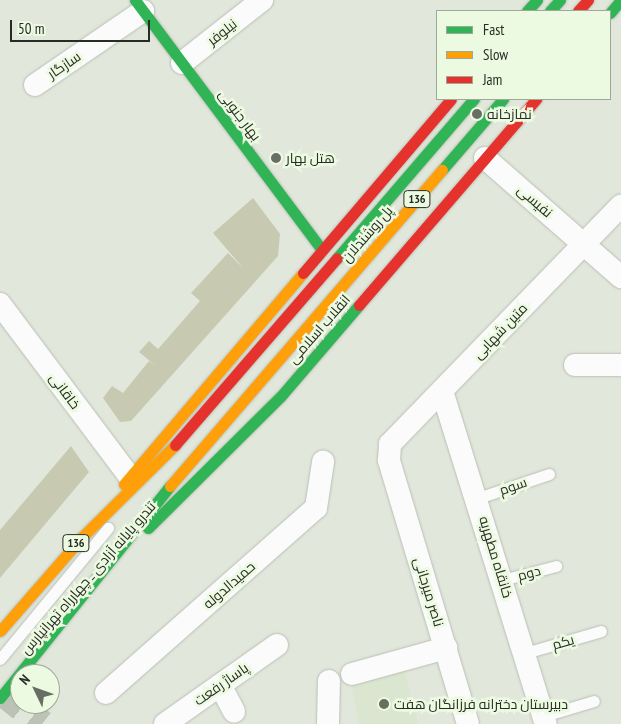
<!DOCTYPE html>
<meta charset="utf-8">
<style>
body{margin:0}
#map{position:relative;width:621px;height:724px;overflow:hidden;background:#e1e7db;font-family:"PT Sans Narrow",Cairo,sans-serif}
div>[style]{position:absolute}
.built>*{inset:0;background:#dae6d0}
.building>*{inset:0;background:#c7cab1}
.primary-tunnel>*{height:28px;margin-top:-14px;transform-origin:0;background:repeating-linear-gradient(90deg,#bcc2b6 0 28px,transparent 0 42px)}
.roads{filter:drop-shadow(0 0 1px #babfb6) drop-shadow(0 0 1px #babfb6)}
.lane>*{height:11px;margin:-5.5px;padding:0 5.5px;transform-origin:5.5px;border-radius:5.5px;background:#fafbfa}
.street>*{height:22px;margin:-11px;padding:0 11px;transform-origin:11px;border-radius:11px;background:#fafbfa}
.fast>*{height:11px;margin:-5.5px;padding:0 5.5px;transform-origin:5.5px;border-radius:5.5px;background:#30b455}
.slow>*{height:11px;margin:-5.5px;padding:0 5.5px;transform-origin:5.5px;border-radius:5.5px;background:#ff9f0a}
.jam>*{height:11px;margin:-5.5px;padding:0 5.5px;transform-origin:5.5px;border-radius:5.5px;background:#e5322d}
.dots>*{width:14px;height:14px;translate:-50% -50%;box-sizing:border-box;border:2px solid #edfae2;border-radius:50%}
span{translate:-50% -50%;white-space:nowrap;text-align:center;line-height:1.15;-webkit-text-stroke:5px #edfae2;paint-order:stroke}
.shield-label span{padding:1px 4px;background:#edfae2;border:1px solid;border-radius:4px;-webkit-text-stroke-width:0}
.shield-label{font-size:12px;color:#282d24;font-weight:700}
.street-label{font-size:14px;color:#282d24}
.poi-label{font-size:14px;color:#282d24}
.left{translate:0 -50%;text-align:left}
.legend{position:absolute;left:436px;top:10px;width:175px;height:90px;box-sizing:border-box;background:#edfae2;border:1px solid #9ea896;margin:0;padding:6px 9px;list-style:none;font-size:15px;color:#282d24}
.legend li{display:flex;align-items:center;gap:10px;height:25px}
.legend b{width:25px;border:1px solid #9ea896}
.north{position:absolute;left:10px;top:664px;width:50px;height:50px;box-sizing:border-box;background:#edfae2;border:1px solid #9ea896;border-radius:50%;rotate:312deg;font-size:14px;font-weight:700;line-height:20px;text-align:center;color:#282d24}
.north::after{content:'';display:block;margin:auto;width:18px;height:22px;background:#696e64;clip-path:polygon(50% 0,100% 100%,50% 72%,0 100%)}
.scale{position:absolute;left:10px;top:20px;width:140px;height:22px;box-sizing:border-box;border:2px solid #282d24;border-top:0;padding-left:6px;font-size:15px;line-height:18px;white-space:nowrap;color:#282d24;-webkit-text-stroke:4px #edfae2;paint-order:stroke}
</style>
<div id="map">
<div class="built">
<i style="clip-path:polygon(404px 669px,418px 724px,359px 724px,351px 683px)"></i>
</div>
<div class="building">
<i style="clip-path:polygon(253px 198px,280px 234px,278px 256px,131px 421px,120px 422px,103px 398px,112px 386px,123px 393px,149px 361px,156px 366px,139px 352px,149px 341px,158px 349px,200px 301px,191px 293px,228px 253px,244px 269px,213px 233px)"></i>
<i style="clip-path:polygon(71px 446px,89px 472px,0 578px,0 530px)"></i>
</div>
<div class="primary-tunnel">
<i style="left:0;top:690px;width:54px;rotate:39deg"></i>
</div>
<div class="roads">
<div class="lane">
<i style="left:478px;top:498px;width:75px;rotate:-18.7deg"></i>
<i style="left:502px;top:580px;width:56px;rotate:-14.5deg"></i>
<i style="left:525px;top:653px;width:79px;rotate:-16.1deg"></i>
<i style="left:0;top:659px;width:170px;rotate:-50.5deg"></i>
<i style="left:544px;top:716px;width:52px;rotate:-16.7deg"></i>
</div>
<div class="street">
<i style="left:182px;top:63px;width:102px;rotate:-38.2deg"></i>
<i style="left:35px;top:85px;width:131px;rotate:-34.4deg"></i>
<i style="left:485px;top:158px;width:181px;rotate:41.2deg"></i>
<i style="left:0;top:304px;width:216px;rotate:53.1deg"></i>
<i style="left:575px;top:365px;width:46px"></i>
<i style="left:442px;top:391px;width:349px;rotate:72.7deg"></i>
<i style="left:352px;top:674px;width:98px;rotate:-15.5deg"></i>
<i style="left:220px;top:685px;width:30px;rotate:62deg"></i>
<i style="left:106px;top:693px;width:280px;rotate:-41.4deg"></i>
<i style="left:316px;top:508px;width:47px;rotate:-81.3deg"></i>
<i style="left:165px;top:724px;width:137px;rotate:-35.2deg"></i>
<i style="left:328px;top:724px;width:43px;rotate:-88.7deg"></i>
<i style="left:468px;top:724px;width:276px;rotate:-106.7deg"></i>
<i style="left:389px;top:460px;width:16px;rotate:-86deg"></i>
<i style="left:390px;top:444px;width:332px;rotate:-45.9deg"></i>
</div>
<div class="fast">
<i style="left:135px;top:0;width:311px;rotate:53.2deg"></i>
<i style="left:527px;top:11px;width:15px;rotate:-48deg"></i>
<i style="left:550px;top:11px;width:15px;rotate:-48deg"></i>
<i style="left:610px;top:13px;width:17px;rotate:-50deg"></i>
<i style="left:442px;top:170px;width:94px;rotate:-49.3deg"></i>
<i style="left:337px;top:258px;width:210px;rotate:-49.3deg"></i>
<i style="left:148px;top:528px;width:187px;rotate:-44.8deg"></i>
<i style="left:281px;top:396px;width:120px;rotate:-49.4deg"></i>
<i style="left:0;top:698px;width:272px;rotate:-51.3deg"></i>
</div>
<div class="slow">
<i style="left:124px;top:484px;width:277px;rotate:-49.7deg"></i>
<i style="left:170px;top:486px;width:417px;rotate:-49.3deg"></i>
<i style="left:0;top:631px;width:125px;rotate:-48.9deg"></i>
<i style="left:82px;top:537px;width:131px;rotate:-44.7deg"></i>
</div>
<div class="jam">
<i style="left:578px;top:11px;width:15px;rotate:-48deg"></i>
<i style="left:303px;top:273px;width:228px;rotate:-49.6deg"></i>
<i style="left:359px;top:305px;width:272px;rotate:-49.3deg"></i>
<i style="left:175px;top:445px;width:247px;rotate:-49.1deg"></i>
</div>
</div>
<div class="dots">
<i style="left:477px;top:114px;background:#696e64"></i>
<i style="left:276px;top:158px;background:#696e64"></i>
<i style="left:384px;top:704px;background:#696e64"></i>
</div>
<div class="shield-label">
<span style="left:417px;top:199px">136</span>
<span style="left:76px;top:543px">136</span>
</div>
<div class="street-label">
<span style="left:222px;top:32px;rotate:-38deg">نیلوفر</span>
<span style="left:64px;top:65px;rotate:-34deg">سازگار</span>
<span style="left:240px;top:115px;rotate:53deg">بهار جنوبی</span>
<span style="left:535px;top:201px;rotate:41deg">نفیسی</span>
<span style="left:367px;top:234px;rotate:-49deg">پل روشندلان</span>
<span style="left:319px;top:329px;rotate:-49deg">انقلاب اسلامی</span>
<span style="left:500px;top:331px;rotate:-46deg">متین شهابی</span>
<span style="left:65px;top:391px;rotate:53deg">خاقانی</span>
<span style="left:513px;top:486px;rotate:-19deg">سوم</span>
<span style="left:496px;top:557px;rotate:73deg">خانقاه مطهریه</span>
<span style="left:529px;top:573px;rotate:-15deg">دوم</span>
<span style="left:88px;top:578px;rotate:-49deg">تندرو پایانه آزادی ـ چهارراه تهرانپارس</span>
<span style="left:229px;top:585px;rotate:-41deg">حمیدالدوله</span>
<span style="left:429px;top:592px;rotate:73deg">ناصر میرجانی</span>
<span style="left:563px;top:642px;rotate:-16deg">یکم</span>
<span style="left:221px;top:684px;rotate:-35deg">پاساژ رفعت</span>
</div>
<div class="poi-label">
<span class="left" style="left:487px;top:114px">نمازخانه</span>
<span class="left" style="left:286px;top:158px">هتل بهار</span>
<span class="left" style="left:394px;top:704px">دبیرستان دخترانه فرزانگان هفت</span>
</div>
<ul class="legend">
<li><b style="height:6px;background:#30b455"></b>Fast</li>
<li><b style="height:6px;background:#ff9f0a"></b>Slow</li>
<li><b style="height:6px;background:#e5322d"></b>Jam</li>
</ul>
<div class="north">N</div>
<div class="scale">50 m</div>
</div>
